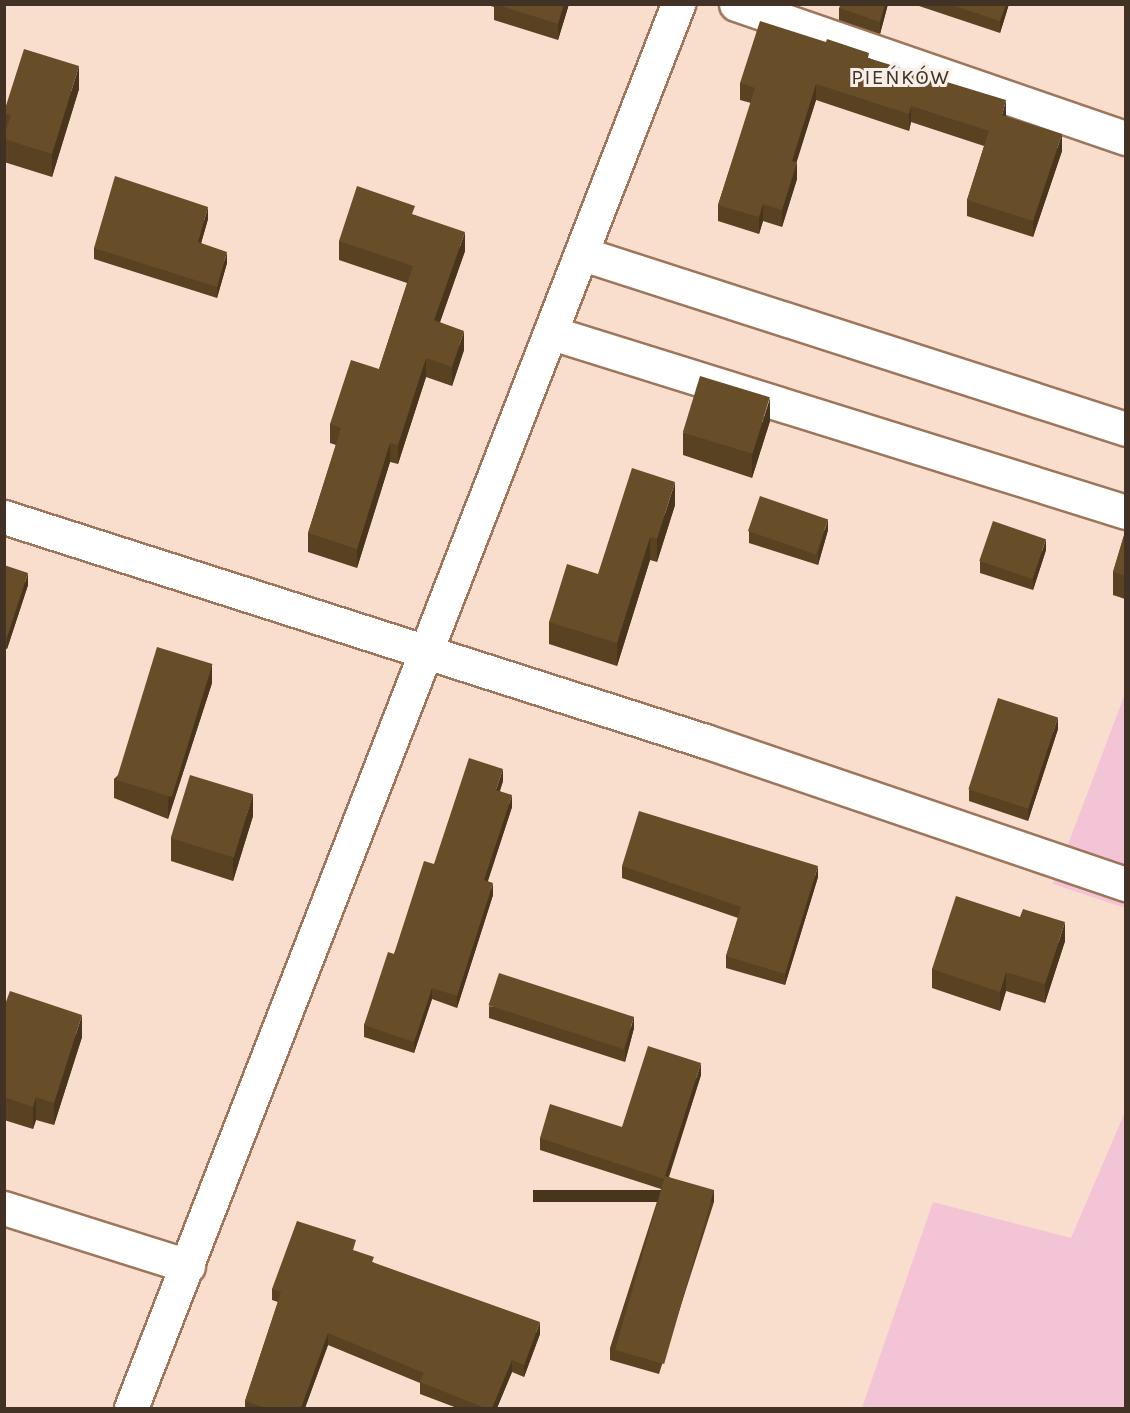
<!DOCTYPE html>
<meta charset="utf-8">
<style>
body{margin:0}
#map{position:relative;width:1130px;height:1413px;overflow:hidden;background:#f9decd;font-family:Karla,sans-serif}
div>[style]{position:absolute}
.green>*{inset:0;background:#f3c4d5}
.roads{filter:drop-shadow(2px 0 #9d765b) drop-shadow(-2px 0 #9d765b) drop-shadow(0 2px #9d765b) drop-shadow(0 -2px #9d765b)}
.minor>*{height:33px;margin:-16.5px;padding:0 16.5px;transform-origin:16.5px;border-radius:16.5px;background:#fff}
.wall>*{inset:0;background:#594222}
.shaded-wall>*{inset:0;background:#48361c;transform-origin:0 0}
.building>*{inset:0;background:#674d28;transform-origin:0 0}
span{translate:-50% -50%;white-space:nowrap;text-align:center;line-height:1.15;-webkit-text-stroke:6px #f8efe9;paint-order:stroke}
.quarter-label{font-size:21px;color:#423125;letter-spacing:1.5px}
.frame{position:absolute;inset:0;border:6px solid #423125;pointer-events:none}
</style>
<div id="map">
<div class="green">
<i style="clip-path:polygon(1125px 694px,1125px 908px,1053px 884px)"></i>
<i style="clip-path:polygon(1125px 1112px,1125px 1408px,862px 1408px,933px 1202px,1071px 1238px)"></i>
</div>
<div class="roads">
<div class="minor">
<i style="left:736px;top:4px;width:412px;rotate:19deg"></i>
<i style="left:583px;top:254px;width:571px;rotate:17.86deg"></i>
<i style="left:552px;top:333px;width:601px;rotate:17.32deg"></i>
<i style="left:4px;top:517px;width:736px;rotate:17.72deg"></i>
<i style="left:705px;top:741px;width:445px;rotate:18.8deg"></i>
<i style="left:4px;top:1208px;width:193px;rotate:17.5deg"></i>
<i style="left:131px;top:1408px;width:1507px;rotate:-68.71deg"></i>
</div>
</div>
<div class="wall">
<i style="clip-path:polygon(485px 4px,569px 4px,558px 40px,494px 20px,494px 7px)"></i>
<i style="clip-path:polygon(888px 4px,880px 34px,839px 20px,839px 8px)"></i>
<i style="clip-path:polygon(913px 4px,1009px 4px,1000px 33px)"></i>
<i style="clip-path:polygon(869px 58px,1006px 116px,1062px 151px,1033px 237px,967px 216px,967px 200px,984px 146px,911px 122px,909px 131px,816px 100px,796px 162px,797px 179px,782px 227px,763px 221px,759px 234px,718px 221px,718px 205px,751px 103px,740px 100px,740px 83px)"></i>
<i style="clip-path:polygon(79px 89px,52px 177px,4px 162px,4px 112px)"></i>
<i style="clip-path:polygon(415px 215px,465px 251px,440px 322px,464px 350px,452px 386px,426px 377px,398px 464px,390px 462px,357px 568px,308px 552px,308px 533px,336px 445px,330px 443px,330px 424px,379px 369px,407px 283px,339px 260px,339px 241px)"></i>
<i style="clip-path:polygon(208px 219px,201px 243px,227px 263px,217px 298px,94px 259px,94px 248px)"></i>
<i style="clip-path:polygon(770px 421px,752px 478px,683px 455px,683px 433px)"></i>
<i style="clip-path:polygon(675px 505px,657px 562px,650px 560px,617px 666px,549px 644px,549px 622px)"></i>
<i style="clip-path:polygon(828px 530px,818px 565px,749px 543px,749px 531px)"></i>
<i style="clip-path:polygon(1125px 532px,1125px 599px,1113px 595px,1113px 572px)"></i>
<i style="clip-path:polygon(1046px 550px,1033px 590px,980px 573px,980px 561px)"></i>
<i style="clip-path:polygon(4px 565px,28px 585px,7px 649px,4px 648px)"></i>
<i style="clip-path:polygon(212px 683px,168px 819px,114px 798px,114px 779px)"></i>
<i style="clip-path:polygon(1058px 729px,1028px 821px,969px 801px,969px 790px)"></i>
<i style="clip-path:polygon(503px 781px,500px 791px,512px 807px,488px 881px,493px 895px,457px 1008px,432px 999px,414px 1053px,364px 1037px,364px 1025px,394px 954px,434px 864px)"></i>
<i style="clip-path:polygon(253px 816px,233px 881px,171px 861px,171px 838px)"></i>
<i style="clip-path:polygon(622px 866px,818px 877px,785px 985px,726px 968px,726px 956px,738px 918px,622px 878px)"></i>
<i style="clip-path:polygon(1065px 941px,1045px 1003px,1006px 991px,1000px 1011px,932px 988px,932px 969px)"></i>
<i style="clip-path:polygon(489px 1006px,634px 1028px,625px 1062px,489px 1018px)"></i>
<i style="clip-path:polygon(4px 1007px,82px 1037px,54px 1125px,36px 1120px,33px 1129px,4px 1120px)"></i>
<i style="clip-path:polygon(701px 1075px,669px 1177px,714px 1202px,659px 1374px,610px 1360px,610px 1348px,661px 1189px,540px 1150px,540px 1138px,622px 1127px)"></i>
<i style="clip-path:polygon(356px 1251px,374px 1263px,540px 1334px,524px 1377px,512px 1372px,497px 1408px,457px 1408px,420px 1394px,420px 1383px,328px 1345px,305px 1408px,245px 1408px,245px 1401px,278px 1302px,272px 1300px,272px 1289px)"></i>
</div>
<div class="shaded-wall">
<i style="clip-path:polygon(564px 4px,569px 4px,558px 40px,558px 24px)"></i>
<i style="clip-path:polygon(885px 4px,888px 4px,880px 34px,880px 22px)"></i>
<i style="clip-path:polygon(1006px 4px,1009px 4px,1000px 33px,1000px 21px)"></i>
<i style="clip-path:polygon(79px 66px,79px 89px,52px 177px,52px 154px)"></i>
<i style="clip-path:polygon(816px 84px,816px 100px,792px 177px,792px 161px)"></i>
<i style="clip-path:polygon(1006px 100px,1006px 117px,1002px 115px)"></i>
<i style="clip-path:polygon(911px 106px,911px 122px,909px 131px,909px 114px)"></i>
<i style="clip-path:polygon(1062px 134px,1062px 151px,1033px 237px,1033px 221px)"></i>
<i style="clip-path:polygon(797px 162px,797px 179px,782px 227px,782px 210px)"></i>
<i style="clip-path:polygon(763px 204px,763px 221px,759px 234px,759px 217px)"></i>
<i style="clip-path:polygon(208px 207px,208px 219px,198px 254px,198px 242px)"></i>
<i style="clip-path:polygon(465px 232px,465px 251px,434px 339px,434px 320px)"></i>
<i style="clip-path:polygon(227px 252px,227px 263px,217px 298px,217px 287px)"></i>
<i style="clip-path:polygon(464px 331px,464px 350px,452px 386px,452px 367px)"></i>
<i style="clip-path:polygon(426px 358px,426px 377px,398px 464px,398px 445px)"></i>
<i style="clip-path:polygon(770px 398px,770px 421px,752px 478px,752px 455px)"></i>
<i style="clip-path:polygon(390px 443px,390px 462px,357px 568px,357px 549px)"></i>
<i style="clip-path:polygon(675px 482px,675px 505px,657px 562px,657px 539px)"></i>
<i style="clip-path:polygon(828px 519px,828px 530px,818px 565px,818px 553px)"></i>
<i style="clip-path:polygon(650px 537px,650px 560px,617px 666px,617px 643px)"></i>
<i style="clip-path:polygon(1046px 539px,1046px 550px,1033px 590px,1033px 579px)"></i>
<i style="clip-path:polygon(28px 573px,28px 585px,7px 649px,7px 637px)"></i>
<i style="clip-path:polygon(212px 664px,212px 683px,168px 819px,168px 801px)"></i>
<i style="clip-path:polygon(1058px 717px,1058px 729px,1028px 821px,1028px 809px)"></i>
<i style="clip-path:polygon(503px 769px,503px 781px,496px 801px,496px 790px)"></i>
<i style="clip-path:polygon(253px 794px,253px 816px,233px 881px,233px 858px)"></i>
<i style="clip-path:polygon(512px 795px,512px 807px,484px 892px,484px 880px)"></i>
<i style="clip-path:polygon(818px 866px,818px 877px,785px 985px,785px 974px)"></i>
<i style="clip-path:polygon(493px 883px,493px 895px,457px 1008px,457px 996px)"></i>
<i style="clip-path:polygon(1065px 922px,1065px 941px,1045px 1003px,1045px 984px)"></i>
<i style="clip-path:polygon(1006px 972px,1006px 991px,1000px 1011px,1000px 992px)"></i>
<i style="clip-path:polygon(432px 988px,432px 999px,414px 1053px,414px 1042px)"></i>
<i style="clip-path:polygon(82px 1015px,82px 1037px,54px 1125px,54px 1103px)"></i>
<i style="clip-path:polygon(634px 1016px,634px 1028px,625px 1062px,625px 1050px)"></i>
<i style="clip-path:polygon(701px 1063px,701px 1075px,664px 1190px,664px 1179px)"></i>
<i style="clip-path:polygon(36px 1097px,36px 1120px,33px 1129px,33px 1107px)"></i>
<i style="left:714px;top:1190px;width:12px;height:181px;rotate:90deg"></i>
<i style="clip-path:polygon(540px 1322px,540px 1334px,524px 1377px,524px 1365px)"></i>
<i style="clip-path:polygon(328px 1333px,328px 1345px,305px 1408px,301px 1408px)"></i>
<i style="clip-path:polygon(512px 1360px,512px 1372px,497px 1408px,492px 1408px)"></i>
</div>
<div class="building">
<i style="clip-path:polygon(495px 4px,564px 4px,558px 24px)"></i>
<i style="clip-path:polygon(841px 4px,885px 4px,880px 22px,839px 8px)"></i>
<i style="clip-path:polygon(949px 4px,1006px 4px,1000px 21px)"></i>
<i style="clip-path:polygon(760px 21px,826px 42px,827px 39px,869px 53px,868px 58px,1006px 100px,1002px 115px,1062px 134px,1033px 221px,967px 200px,989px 131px,911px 106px,909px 114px,816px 84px,792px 161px,797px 162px,782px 210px,763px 204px,759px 217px,718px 205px,755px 88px,740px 83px)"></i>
<i style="clip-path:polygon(24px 49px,79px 66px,52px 154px,4px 139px,4px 136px,11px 115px,4px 113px,4px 112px)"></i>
<i style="clip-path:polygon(115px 176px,208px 207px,198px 242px,227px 252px,217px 287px,94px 248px)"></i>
<i style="clip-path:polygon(357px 186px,415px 206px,412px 214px,465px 232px,434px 320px,464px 331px,452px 367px,426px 358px,398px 445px,390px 443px,357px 549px,308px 533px,341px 428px,330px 424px,351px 360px,379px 369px,413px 266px,339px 241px)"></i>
<i style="left:700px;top:376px;width:73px;height:59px;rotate:17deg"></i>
<i style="clip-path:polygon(632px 468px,675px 482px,657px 539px,650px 537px,617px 643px,549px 622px,567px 564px,598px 574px)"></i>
<i style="left:760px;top:496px;width:72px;height:37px;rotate:19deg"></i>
<i style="left:993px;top:521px;width:56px;height:42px;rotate:19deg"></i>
<i style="clip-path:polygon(1125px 532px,1125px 576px,1113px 572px)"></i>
<i style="clip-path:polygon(4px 565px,28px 573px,7px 637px,4px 637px)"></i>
<i style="left:157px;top:647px;width:58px;height:139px;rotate:17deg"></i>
<i style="left:998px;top:698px;width:63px;height:96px;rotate:18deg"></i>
<i style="clip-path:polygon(469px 758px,503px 769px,496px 790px,512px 795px,484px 880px,493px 883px,457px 996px,432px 988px,414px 1042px,364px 1025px,388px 952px,394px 954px,424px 861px,434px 864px)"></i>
<i style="left:190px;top:775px;width:66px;height:66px;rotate:17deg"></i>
<i style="clip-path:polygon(639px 811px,818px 866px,785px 974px,726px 956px,741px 907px,622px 866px)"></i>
<i style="clip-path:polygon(956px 896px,1020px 917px,1023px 909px,1065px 922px,1045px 984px,1006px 972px,1000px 992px,932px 969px)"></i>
<i style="left:499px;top:973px;width:142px;height:34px;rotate:18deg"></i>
<i style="clip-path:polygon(10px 991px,82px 1015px,54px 1103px,36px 1097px,33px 1107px,4px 1097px,4px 1007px)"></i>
<i style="clip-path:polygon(648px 1046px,701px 1063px,664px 1179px,540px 1138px,550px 1104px,622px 1127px)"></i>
<i style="left:665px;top:1176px;width:51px;height:181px;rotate:16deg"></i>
<i style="clip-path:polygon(297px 1221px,356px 1240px,353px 1250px,374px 1257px,372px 1262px,540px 1322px,524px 1365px,512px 1360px,492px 1408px,485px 1408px,420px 1382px,424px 1373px,328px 1333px,301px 1408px,266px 1408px,245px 1401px,281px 1292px,272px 1289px)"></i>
</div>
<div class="quarter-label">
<span style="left:901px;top:77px">PIEŃKÓW</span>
</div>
<div class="frame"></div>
</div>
